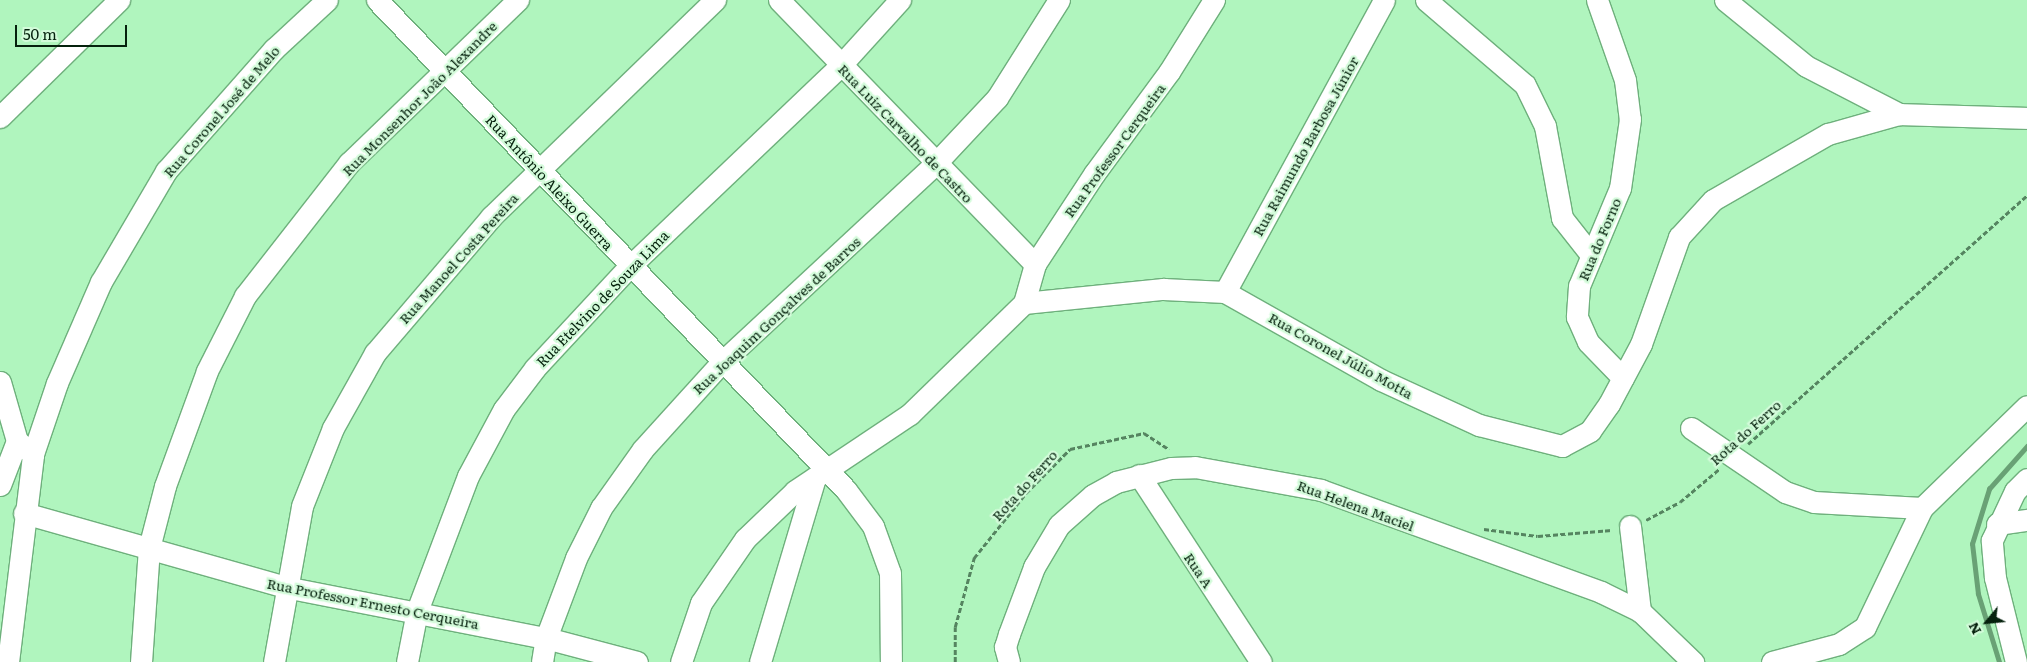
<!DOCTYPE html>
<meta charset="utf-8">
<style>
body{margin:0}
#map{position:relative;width:2027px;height:662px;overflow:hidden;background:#b0f5be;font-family:Literata,serif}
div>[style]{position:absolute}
.stream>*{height:4.5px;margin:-2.25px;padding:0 2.25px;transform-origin:2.25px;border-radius:2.25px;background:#69a175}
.path>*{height:2.5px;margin-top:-1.25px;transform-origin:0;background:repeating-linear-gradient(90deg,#558460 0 5px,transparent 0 7.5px)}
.roads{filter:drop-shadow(1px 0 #6eb07c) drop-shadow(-1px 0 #6eb07c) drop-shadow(0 1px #6eb07c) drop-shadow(0 -1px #6eb07c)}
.minor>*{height:21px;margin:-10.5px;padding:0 10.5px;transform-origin:10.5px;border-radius:10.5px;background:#fff}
span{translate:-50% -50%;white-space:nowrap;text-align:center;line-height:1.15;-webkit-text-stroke:4.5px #d3fbda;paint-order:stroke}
.street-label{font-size:14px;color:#05210d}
.north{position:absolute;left:1962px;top:597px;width:50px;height:50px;-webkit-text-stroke:4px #d3fbda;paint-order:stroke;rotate:242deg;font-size:14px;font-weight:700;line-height:20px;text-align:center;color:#05210d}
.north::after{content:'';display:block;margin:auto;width:18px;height:22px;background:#05210d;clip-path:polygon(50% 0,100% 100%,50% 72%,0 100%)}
.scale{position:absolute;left:15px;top:25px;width:112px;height:22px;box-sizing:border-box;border:2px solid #05210d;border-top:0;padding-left:6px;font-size:15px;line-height:18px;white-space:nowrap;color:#05210d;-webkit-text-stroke:4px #d3fbda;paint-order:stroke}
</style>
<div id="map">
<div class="stream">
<i style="left:1999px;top:662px;width:71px;rotate:-107.2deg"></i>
<i style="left:1978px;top:594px;width:50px;rotate:-96.8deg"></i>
<i style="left:1972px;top:544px;width:58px;rotate:-72.8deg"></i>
<i style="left:1989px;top:489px;width:57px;rotate:-48.5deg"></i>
</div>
<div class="path">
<i style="left:1748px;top:444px;width:374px;rotate:-41.7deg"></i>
<i style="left:1646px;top:520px;width:38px;rotate:-28deg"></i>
<i style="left:1680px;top:502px;width:51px;rotate:-40.2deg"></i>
<i style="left:1484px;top:529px;width:54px;rotate:7.4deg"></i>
<i style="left:1538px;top:536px;width:74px;rotate:-4.6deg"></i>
<i style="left:955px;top:662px;width:35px;rotate:-90deg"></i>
<i style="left:955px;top:627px;width:72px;rotate:-74.6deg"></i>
<i style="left:974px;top:558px;width:83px;rotate:-51.3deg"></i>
<i style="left:1026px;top:493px;width:62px;rotate:-45deg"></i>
<i style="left:1070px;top:449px;width:76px;rotate:-12.2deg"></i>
<i style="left:1144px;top:433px;width:30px;rotate:33deg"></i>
</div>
<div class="roads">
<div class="minor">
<i style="left:377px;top:0;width:678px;rotate:46.25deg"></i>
<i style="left:846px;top:490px;width:45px;rotate:53.1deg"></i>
<i style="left:873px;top:526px;width:50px;rotate:70.1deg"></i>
<i style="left:890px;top:573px;width:89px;rotate:89.4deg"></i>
<i style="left:779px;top:0;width:368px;rotate:45.9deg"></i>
<i style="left:1426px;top:0;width:130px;rotate:40.6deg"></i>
<i style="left:1525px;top:85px;width:46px;rotate:64deg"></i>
<i style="left:1545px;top:126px;width:94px;rotate:79.5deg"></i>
<i style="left:1562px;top:218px;width:48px;rotate:51.7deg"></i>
<i style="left:1597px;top:0;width:85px;rotate:70.7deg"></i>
<i style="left:1625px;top:80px;width:39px;rotate:83deg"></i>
<i style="left:1630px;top:119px;width:70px;rotate:98.2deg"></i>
<i style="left:1620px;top:188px;width:106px;rotate:112.7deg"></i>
<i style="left:1579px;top:286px;width:31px;rotate:94deg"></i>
<i style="left:1577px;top:317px;width:27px;rotate:66deg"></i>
<i style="left:1588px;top:342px;width:50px;rotate:45.8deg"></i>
<i style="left:1725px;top:0;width:104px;rotate:39.2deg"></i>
<i style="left:1806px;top:66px;width:105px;rotate:27.3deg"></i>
<i style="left:0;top:117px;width:167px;rotate:-44.5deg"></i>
<i style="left:1225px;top:292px;width:332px;rotate:-61.4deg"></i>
<i style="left:1024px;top:303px;width:41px;rotate:-74.2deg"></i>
<i style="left:1035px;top:264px;width:108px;rotate:-56.8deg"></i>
<i style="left:1094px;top:174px;width:127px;rotate:-53.7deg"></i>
<i style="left:1169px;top:72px;width:85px;rotate:-58deg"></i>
<i style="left:0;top:382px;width:61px;rotate:73.9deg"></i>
<i style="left:17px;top:441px;width:21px;rotate:39deg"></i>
<i style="left:1691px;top:428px;width:114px;rotate:34.2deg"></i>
<i style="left:1785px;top:492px;width:31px;rotate:19deg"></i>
<i style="left:1814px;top:502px;width:108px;rotate:3.2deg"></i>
<i style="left:1139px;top:475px;width:223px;rotate:56.9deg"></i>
<i style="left:0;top:485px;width:47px;rotate:-68.9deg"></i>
<i style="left:24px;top:513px;width:271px;rotate:15.8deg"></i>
<i style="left:285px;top:587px;width:266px;rotate:11.1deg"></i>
<i style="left:546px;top:638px;width:94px;rotate:14.8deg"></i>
<i style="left:1997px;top:524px;width:30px;rotate:-8deg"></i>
<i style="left:1630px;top:526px;width:86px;rotate:83.3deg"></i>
<i style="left:8px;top:662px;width:209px;rotate:-83.1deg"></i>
<i style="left:33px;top:454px;width:75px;rotate:-71.3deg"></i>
<i style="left:57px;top:383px;width:110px;rotate:-66.5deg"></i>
<i style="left:101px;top:282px;width:129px;rotate:-59.6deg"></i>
<i style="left:166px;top:171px;width:163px;rotate:-48.5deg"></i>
<i style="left:274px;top:49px;width:72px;rotate:-42.8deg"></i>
<i style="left:141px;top:662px;width:114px;rotate:-86deg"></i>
<i style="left:149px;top:548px;width:64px;rotate:-75.5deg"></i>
<i style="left:165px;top:486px;width:122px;rotate:-69.9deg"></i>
<i style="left:207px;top:371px;width:84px;rotate:-63.1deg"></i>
<i style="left:245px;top:296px;width:169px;rotate:-52deg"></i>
<i style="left:349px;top:163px;width:235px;rotate:-44deg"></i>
<i style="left:274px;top:662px;width:158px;rotate:-79.8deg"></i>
<i style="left:302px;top:506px;width:84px;rotate:-68.3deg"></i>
<i style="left:333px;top:428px;width:86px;rotate:-60.8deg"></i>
<i style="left:375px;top:353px;width:179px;rotate:-49.5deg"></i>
<i style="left:491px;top:217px;width:312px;rotate:-44.1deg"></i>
<i style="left:407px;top:662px;width:52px;rotate:-78.9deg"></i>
<i style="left:417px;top:611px;width:144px;rotate:-69.3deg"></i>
<i style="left:468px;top:476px;width:76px;rotate:-61.8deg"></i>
<i style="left:504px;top:409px;width:51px;rotate:-52.9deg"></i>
<i style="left:535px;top:368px;width:138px;rotate:-47.1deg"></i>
<i style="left:629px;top:267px;width:293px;rotate:-43.6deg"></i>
<i style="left:841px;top:65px;width:88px;rotate:-47.8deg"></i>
<i style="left:542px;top:662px;width:24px;rotate:-81deg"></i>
<i style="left:546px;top:638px;width:85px;rotate:-69.4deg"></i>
<i style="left:576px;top:558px;width:56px;rotate:-63.4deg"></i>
<i style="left:601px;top:508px;width:72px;rotate:-54.6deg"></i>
<i style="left:643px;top:449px;width:118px;rotate:-47.8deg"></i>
<i style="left:722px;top:362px;width:291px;rotate:-42.9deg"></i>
<i style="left:935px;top:164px;width:91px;rotate:-46.8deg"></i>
<i style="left:997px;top:98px;width:116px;rotate:-57.7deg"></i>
<i style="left:681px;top:662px;width:62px;rotate:-71.3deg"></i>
<i style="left:701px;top:603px;width:78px;rotate:-55.5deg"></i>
<i style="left:745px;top:539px;width:69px;rotate:-43.8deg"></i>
<i style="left:795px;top:491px;width:138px;rotate:-33.8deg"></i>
<i style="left:910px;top:414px;width:159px;rotate:-44.2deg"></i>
<i style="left:1024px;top:303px;width:140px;rotate:-5.8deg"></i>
<i style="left:1163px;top:289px;width:62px;rotate:2.8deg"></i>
<i style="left:1225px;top:292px;width:179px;rotate:29.4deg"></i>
<i style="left:1381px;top:380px;width:108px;rotate:24.7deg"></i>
<i style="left:1479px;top:425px;width:86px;rotate:14.2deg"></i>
<i style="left:1562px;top:446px;width:32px;rotate:-28deg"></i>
<i style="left:1590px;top:431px;width:33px;rotate:-55deg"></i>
<i style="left:1609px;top:404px;width:68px;rotate:-61.9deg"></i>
<i style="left:1641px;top:344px;width:114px;rotate:-70.4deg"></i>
<i style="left:1679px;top:237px;width:50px;rotate:-47.4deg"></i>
<i style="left:1713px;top:200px;width:133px;rotate:-29.9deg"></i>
<i style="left:1828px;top:134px;width:74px;rotate:-15.7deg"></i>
<i style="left:1899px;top:114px;width:128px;rotate:1.8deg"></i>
<i style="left:760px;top:662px;width:192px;rotate:-73.4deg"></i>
<i style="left:1009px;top:662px;width:16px;rotate:-105deg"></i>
<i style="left:1005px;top:647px;width:14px;rotate:-73deg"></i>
<i style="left:1009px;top:634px;width:72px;rotate:-69.5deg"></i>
<i style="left:1034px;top:567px;width:49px;rotate:-59.2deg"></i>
<i style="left:1059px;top:525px;width:45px;rotate:-41.4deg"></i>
<i style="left:1093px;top:495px;width:26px;rotate:-29deg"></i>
<i style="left:1116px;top:482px;width:57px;rotate:-14.3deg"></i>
<i style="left:1171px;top:468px;width:24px;rotate:-2deg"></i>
<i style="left:1195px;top:467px;width:128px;rotate:10.3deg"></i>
<i style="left:1321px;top:490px;width:298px;rotate:20deg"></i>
<i style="left:1601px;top:592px;width:43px;rotate:26deg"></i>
<i style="left:1640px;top:611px;width:74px;rotate:43.9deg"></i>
<i style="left:1772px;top:662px;width:69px;rotate:-15deg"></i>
<i style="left:1839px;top:644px;width:31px;rotate:-33deg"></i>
<i style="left:1865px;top:627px;width:132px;rotate:-64.4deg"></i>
<i style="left:1922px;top:508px;width:146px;rotate:-44.2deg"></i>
<i style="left:2016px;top:662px;width:87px;rotate:-104deg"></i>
<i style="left:1995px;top:578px;width:38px;rotate:-95deg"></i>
<i style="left:1992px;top:540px;width:54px;rotate:-64.9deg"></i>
<i style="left:2015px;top:491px;width:17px;rotate:-45deg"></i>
</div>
</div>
<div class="street-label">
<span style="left:419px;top:98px;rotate:-45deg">Rua Monsenhor João Alexandre</span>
<span style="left:221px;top:111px;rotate:-49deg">Rua Coronel José de Melo</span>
<span style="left:906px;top:133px;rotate:46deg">Rua Luiz Carvalho de Castro</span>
<span style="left:1305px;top:146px;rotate:-61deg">Rua Raimundo Barbosa Júnior</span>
<span style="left:1114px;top:150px;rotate:-54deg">Rua Professor Cerqueira</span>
<span style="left:550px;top:182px;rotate:47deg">Rua Antônio Aleixo Guerra</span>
<span style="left:1599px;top:239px;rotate:-67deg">Rua do Forno</span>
<span style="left:458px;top:258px;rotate:-48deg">Rua Manoel Costa Pereira</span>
<span style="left:602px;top:298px;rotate:-46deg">Rua Etelvino de Souza Lima</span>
<span style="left:776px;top:315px;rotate:-43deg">Rua Joaquim Gonçalves de Barros</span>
<span style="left:1341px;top:355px;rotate:29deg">Rua Coronel Júlio Motta</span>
<span style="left:1745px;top:432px;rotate:-42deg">Rota do Ferro</span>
<span style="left:1024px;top:485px;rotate:-48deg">Rota do Ferro</span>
<span style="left:1356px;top:505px;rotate:20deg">Rua Helena Maciel</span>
<span style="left:1199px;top:570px;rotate:56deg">Rua A</span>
<span style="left:373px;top:603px;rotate:11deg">Rua Professor Ernesto Cerqueira</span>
</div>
<div class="north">N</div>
<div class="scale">50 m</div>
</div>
